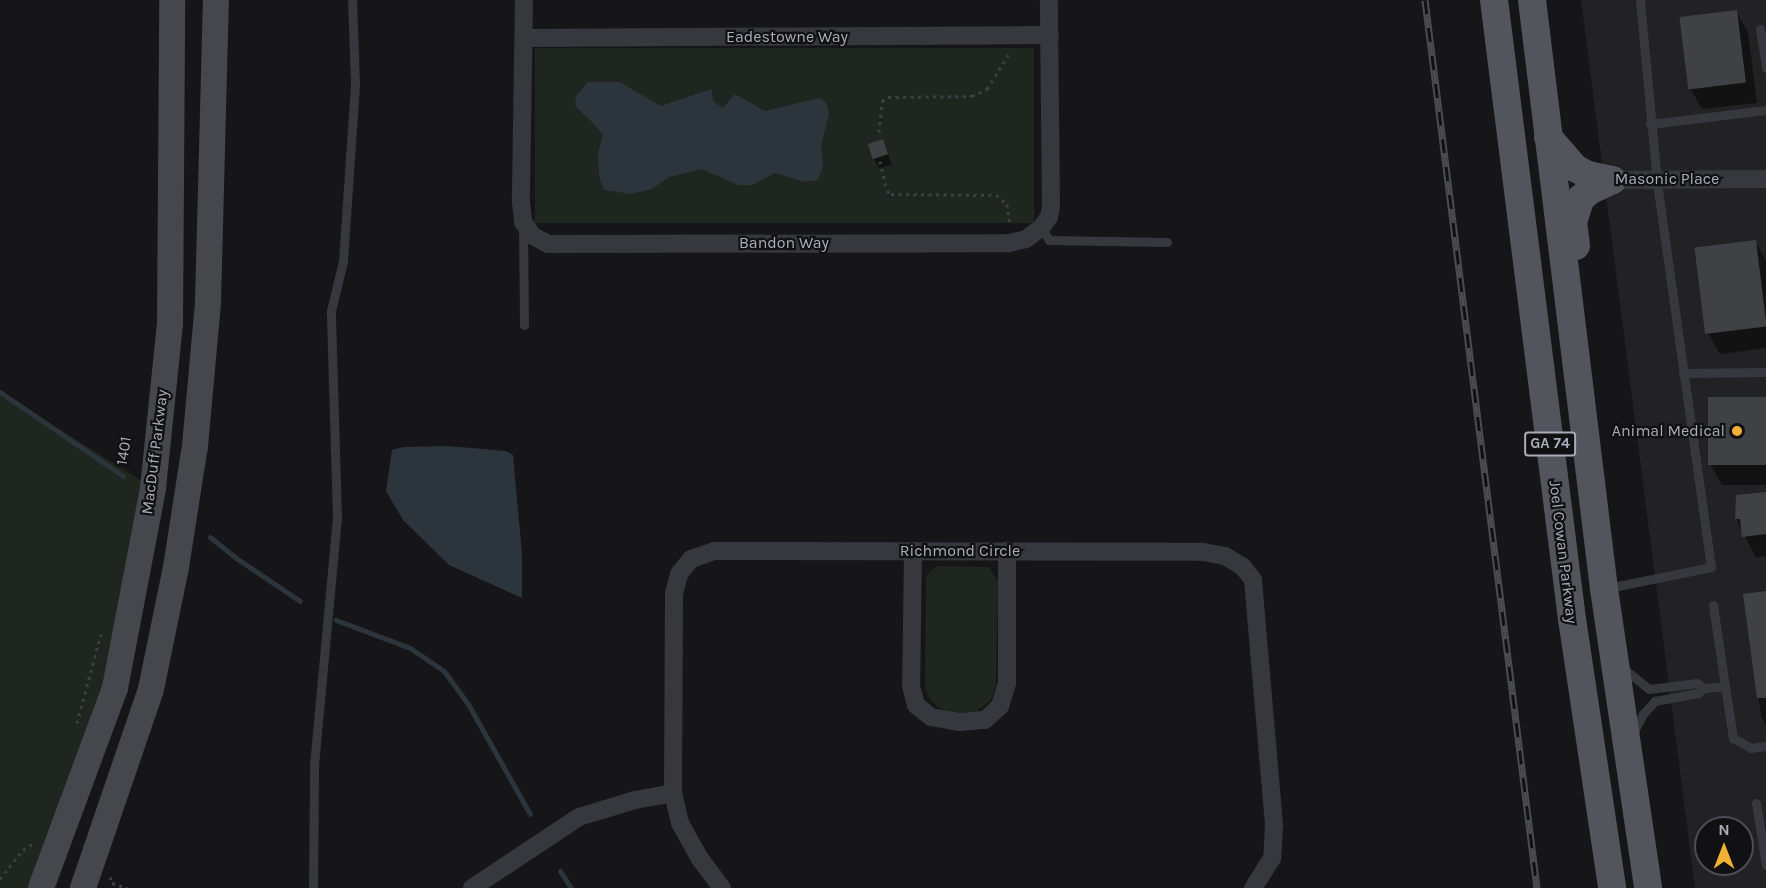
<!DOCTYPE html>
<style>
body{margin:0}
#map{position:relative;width:1766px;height:888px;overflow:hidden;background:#161618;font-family:Karla,sans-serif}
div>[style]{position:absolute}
.built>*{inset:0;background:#222225}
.green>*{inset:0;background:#1e261f;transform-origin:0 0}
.water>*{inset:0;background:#2c353c}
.shadow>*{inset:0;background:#0007}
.stream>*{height:5px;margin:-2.5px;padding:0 2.5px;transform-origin:2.5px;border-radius:2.5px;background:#2c353c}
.building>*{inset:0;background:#404145;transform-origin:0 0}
.path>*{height:3px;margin-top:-1.5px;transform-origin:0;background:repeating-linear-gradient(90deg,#3d3f44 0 3px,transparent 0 7.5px)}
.lane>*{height:9px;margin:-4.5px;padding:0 4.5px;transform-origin:4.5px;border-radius:4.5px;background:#37383d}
.street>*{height:18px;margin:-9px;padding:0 9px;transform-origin:9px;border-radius:9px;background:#37383d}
.secondary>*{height:26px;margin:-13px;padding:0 13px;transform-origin:13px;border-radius:13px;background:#45474d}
.primary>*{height:28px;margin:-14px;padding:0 14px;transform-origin:14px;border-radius:14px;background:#53555c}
.rail>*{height:7px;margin-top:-3.5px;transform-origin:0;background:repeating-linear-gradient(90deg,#111113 0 14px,#4a4c52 0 28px);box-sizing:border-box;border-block:2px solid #4a4c52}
.dots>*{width:16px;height:16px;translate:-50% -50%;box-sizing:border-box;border:3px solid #111113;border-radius:50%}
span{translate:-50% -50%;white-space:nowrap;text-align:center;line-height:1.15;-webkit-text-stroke:4.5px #111113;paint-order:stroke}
.shield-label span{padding:2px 4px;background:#111113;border:2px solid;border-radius:4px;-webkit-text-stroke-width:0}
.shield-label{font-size:15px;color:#a8adb8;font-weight:700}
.street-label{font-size:16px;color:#a8adb8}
.poi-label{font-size:16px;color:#a8adb8}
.right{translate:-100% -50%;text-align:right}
.north{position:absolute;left:1694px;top:816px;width:60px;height:60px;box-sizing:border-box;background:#111113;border:2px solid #4d4f55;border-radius:50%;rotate:0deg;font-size:16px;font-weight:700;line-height:24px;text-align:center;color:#a8adb8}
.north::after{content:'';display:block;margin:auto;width:21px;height:27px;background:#f2b134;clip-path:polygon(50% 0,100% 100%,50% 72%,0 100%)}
</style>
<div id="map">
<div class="built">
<i style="clip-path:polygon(evenodd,1581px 0,1766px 0,1766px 888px,1695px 888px,1581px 0,1706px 828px,1742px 828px,1742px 864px,1706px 864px,1706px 828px)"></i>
</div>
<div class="green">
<i style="left:1034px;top:48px;width:175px;height:499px;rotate:90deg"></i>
<i style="clip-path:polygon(0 392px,153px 488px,115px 688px,40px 888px,0 888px)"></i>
<i style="clip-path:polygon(936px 566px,989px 567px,998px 581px,996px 686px,991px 700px,976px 712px,952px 713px,938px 707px,930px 700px,925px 687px,926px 576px)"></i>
</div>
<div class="water">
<i style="clip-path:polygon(588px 82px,620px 82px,661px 106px,712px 89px,713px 101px,723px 108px,735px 94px,765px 111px,819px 98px,826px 102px,829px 114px,821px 146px,823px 166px,818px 180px,805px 182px,775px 173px,752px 185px,738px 185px,702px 169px,669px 177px,652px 189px,631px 194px,604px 190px,599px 176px,598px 153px,603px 135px,594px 124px,575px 106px,576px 96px)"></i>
<i style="clip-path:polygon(448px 446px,506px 451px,513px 455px,522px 554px,522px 598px,449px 565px,403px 520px,386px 491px,392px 450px,403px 447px)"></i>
</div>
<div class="shadow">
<i style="clip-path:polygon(1736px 12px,1748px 32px,1757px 103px,1702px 109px,1690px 88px)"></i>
<i style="clip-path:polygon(883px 141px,892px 165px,879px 168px,873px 158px)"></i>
<i style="clip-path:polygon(1755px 241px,1766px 260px,1766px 348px,1720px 354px,1708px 333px)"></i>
<i style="clip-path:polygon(1766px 398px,1766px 485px,1722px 485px,1710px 464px)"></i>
<i style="clip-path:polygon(1766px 493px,1766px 556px,1756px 558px,1736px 519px,1738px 496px)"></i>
<i style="clip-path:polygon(1766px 592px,1766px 725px,1761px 716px,1744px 595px)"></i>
</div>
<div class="stream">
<i style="left:0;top:392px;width:149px;rotate:34.3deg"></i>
<i style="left:210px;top:537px;width:33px;rotate:39deg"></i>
<i style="left:236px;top:558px;width:77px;rotate:33.9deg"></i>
<i style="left:336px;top:620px;width:79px;rotate:20.7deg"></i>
<i style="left:410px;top:648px;width:41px;rotate:34.1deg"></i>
<i style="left:444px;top:671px;width:41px;rotate:54deg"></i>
<i style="left:468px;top:704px;width:126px;rotate:60.6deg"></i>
<i style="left:560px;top:871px;width:20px;rotate:57deg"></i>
</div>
<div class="building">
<i style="left:1737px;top:10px;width:73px;height:58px;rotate:83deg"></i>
<i style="left:883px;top:139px;width:16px;height:16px;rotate:72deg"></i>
<i style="left:1756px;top:240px;width:87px;height:62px;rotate:83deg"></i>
<i style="left:1708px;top:397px;width:58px;height:68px"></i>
<i style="clip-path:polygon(1766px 492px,1766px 534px,1742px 537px,1740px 519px,1735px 519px,1736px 495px)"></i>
<i style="clip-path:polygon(1766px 591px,1766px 698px,1757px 698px,1743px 594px)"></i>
</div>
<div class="path">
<i style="left:879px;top:132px;width:31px;rotate:-84deg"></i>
<i style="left:882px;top:101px;width:7px;rotate:-34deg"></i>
<i style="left:888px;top:97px;width:84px;rotate:-0.7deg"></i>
<i style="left:972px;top:96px;width:17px;rotate:-25deg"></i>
<i style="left:987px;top:89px;width:44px;rotate:-58.1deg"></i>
<i style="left:880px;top:161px;width:31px;rotate:77deg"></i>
<i style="left:887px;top:191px;width:5px;rotate:37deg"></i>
<i style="left:891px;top:194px;width:105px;rotate:0.5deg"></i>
<i style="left:996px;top:195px;width:14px;rotate:39deg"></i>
<i style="left:1007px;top:204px;width:22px;rotate:82deg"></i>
<i style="left:77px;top:723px;width:92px;rotate:-74.9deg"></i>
<i style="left:110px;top:877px;width:6px;rotate:72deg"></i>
<i style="left:112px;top:883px;width:16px;rotate:18deg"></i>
<i style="left:0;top:879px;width:37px;rotate:-52deg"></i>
<i style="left:23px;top:850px;width:14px;rotate:-34deg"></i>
</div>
<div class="lane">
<i style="left:1760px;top:29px;width:39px;rotate:81deg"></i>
<i style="left:1650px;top:124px;width:117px;rotate:-6.9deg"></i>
<i style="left:523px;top:227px;width:98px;rotate:89.4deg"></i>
<i style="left:1041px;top:228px;width:14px;rotate:56deg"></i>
<i style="left:1049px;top:240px;width:118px;rotate:1deg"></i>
<i style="left:1683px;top:373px;width:83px;rotate:-0.7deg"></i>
<i style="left:1608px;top:588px;width:105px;rotate:-11.5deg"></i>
<i style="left:1711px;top:567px;width:390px;rotate:-98deg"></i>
<i style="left:1657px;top:181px;width:182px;rotate:-95.4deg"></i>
<i style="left:1713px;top:605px;width:82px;rotate:81.6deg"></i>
<i style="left:1623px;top:668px;width:33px;rotate:39deg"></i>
<i style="left:1649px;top:689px;width:48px;rotate:-7.1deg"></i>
<i style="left:1697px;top:683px;width:9px;rotate:36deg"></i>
<i style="left:1704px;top:688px;width:8px;rotate:140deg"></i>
<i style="left:1698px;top:693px;width:44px;rotate:169.5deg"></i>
<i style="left:1655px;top:701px;width:18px;rotate:133deg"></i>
<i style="left:1643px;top:714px;width:21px;rotate:118deg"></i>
<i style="left:1704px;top:688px;width:21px;rotate:-5deg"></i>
<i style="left:1725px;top:686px;width:53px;rotate:81.3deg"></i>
<i style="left:1733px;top:738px;width:21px;rotate:29deg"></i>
<i style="left:1751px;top:748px;width:15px;rotate:-8deg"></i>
<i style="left:1756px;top:803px;width:63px;rotate:80.8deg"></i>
<i style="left:313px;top:888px;width:123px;rotate:-89.5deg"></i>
<i style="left:314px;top:765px;width:248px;rotate:-84.7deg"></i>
<i style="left:337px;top:518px;width:207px;rotate:-91.7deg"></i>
<i style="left:331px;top:311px;width:51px;rotate:-76.5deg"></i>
<i style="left:343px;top:261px;width:177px;rotate:-86.1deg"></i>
<i style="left:355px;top:84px;width:84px;rotate:-92deg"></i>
</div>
<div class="street">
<i style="left:524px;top:0;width:202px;rotate:90.9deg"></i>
<i style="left:521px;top:202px;width:20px;rotate:84deg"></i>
<i style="left:523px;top:222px;width:17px;rotate:54deg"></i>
<i style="left:533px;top:236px;width:17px;rotate:28deg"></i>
<i style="left:548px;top:244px;width:461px;rotate:-0.1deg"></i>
<i style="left:1009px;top:243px;width:17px;rotate:-13deg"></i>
<i style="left:1026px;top:239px;width:19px;rotate:-36deg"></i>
<i style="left:1041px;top:228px;width:14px;rotate:-54deg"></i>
<i style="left:1049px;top:217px;width:10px;rotate:-79deg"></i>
<i style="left:1051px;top:207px;width:207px;rotate:-90.6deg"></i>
<i style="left:524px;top:38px;width:526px;rotate:-0.33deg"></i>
<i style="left:1612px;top:180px;width:154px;rotate:-0.4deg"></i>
<i style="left:913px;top:551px;width:135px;rotate:90.8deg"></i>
<i style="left:911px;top:686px;width:20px;rotate:75deg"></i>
<i style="left:916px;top:705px;width:19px;rotate:39deg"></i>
<i style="left:931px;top:717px;width:29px;rotate:10deg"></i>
<i style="left:960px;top:722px;width:25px;rotate:-5deg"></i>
<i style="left:985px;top:720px;width:21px;rotate:-43deg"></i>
<i style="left:1000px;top:706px;width:24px;rotate:-73deg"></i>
<i style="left:1007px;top:683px;width:132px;rotate:-90deg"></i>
<i style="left:472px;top:888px;width:128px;rotate:-33.6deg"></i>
<i style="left:579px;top:817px;width:59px;rotate:-16.9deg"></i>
<i style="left:635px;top:800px;width:39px;rotate:-10deg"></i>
<i style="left:722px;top:888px;width:36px;rotate:-127deg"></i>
<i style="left:700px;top:859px;width:41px;rotate:-119.1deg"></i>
<i style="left:680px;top:823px;width:31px;rotate:-103deg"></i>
<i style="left:673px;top:793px;width:199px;rotate:-89.7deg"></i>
<i style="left:674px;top:594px;width:21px;rotate:-76deg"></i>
<i style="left:679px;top:574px;width:19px;rotate:-51deg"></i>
<i style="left:691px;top:559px;width:24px;rotate:-19deg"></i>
<i style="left:714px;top:551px;width:489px;rotate:0.1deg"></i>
<i style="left:1203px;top:552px;width:22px;rotate:10deg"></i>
<i style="left:1225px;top:556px;width:21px;rotate:31deg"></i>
<i style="left:1243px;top:567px;width:16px;rotate:52deg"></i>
<i style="left:1253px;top:580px;width:246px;rotate:85.1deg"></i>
<i style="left:1274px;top:825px;width:33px;rotate:93deg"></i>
<i style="left:1272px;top:858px;width:36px;rotate:122deg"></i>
</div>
<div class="secondary">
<i style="left:41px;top:888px;width:213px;rotate:-69.7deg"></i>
<i style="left:115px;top:688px;width:204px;rotate:-79.2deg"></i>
<i style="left:153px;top:488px;width:165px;rotate:-84.1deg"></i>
<i style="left:170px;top:324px;width:324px;rotate:-89.6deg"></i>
<i style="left:83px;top:888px;width:210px;rotate:-71.1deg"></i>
<i style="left:151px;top:689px;width:125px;rotate:-78.4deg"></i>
<i style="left:176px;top:567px;width:122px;rotate:-81.1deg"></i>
<i style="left:195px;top:446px;width:145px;rotate:-84.8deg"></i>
<i style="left:208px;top:302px;width:302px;rotate:-88.5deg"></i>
</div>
<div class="primary">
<i style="left:1494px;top:0;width:624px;rotate:82.82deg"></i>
<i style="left:1572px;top:619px;width:272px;rotate:81.5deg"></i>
<i style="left:1532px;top:0;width:593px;rotate:83.03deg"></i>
<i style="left:1604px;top:589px;width:302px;rotate:81.6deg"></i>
<i style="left:1548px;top:137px;width:41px;rotate:48.9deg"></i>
<i style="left:1575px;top:168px;width:15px;rotate:28deg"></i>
<i style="left:1588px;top:175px;width:25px;rotate:12deg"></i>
<i style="left:1576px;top:246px;width:24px;rotate:-97deg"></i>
<i style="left:1573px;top:222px;width:25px;rotate:-72deg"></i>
<i style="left:1581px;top:198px;width:13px;rotate:-39deg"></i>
<i style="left:1591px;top:190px;width:23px;rotate:-25deg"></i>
</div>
<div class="rail">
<i style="left:1425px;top:0;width:895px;rotate:82.81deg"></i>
</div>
<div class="dots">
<i style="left:1737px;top:431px;background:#f2b134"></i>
</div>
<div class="shield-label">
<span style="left:1550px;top:444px">GA 74</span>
</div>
<div class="street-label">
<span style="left:787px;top:37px">Eadestowne Way</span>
<span style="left:1667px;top:179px">Masonic Place</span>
<span style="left:784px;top:243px">Bandon Way</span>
<span style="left:124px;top:451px;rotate:-81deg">1401</span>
<span style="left:155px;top:452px;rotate:-83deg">MacDuff Parkway</span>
<span style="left:960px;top:551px">Richmond Circle</span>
<span style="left:1563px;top:552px;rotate:83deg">Joel Cowan Parkway</span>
</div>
<div class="poi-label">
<span class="right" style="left:1725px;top:431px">Animal Medical</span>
</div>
<div class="north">N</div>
</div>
